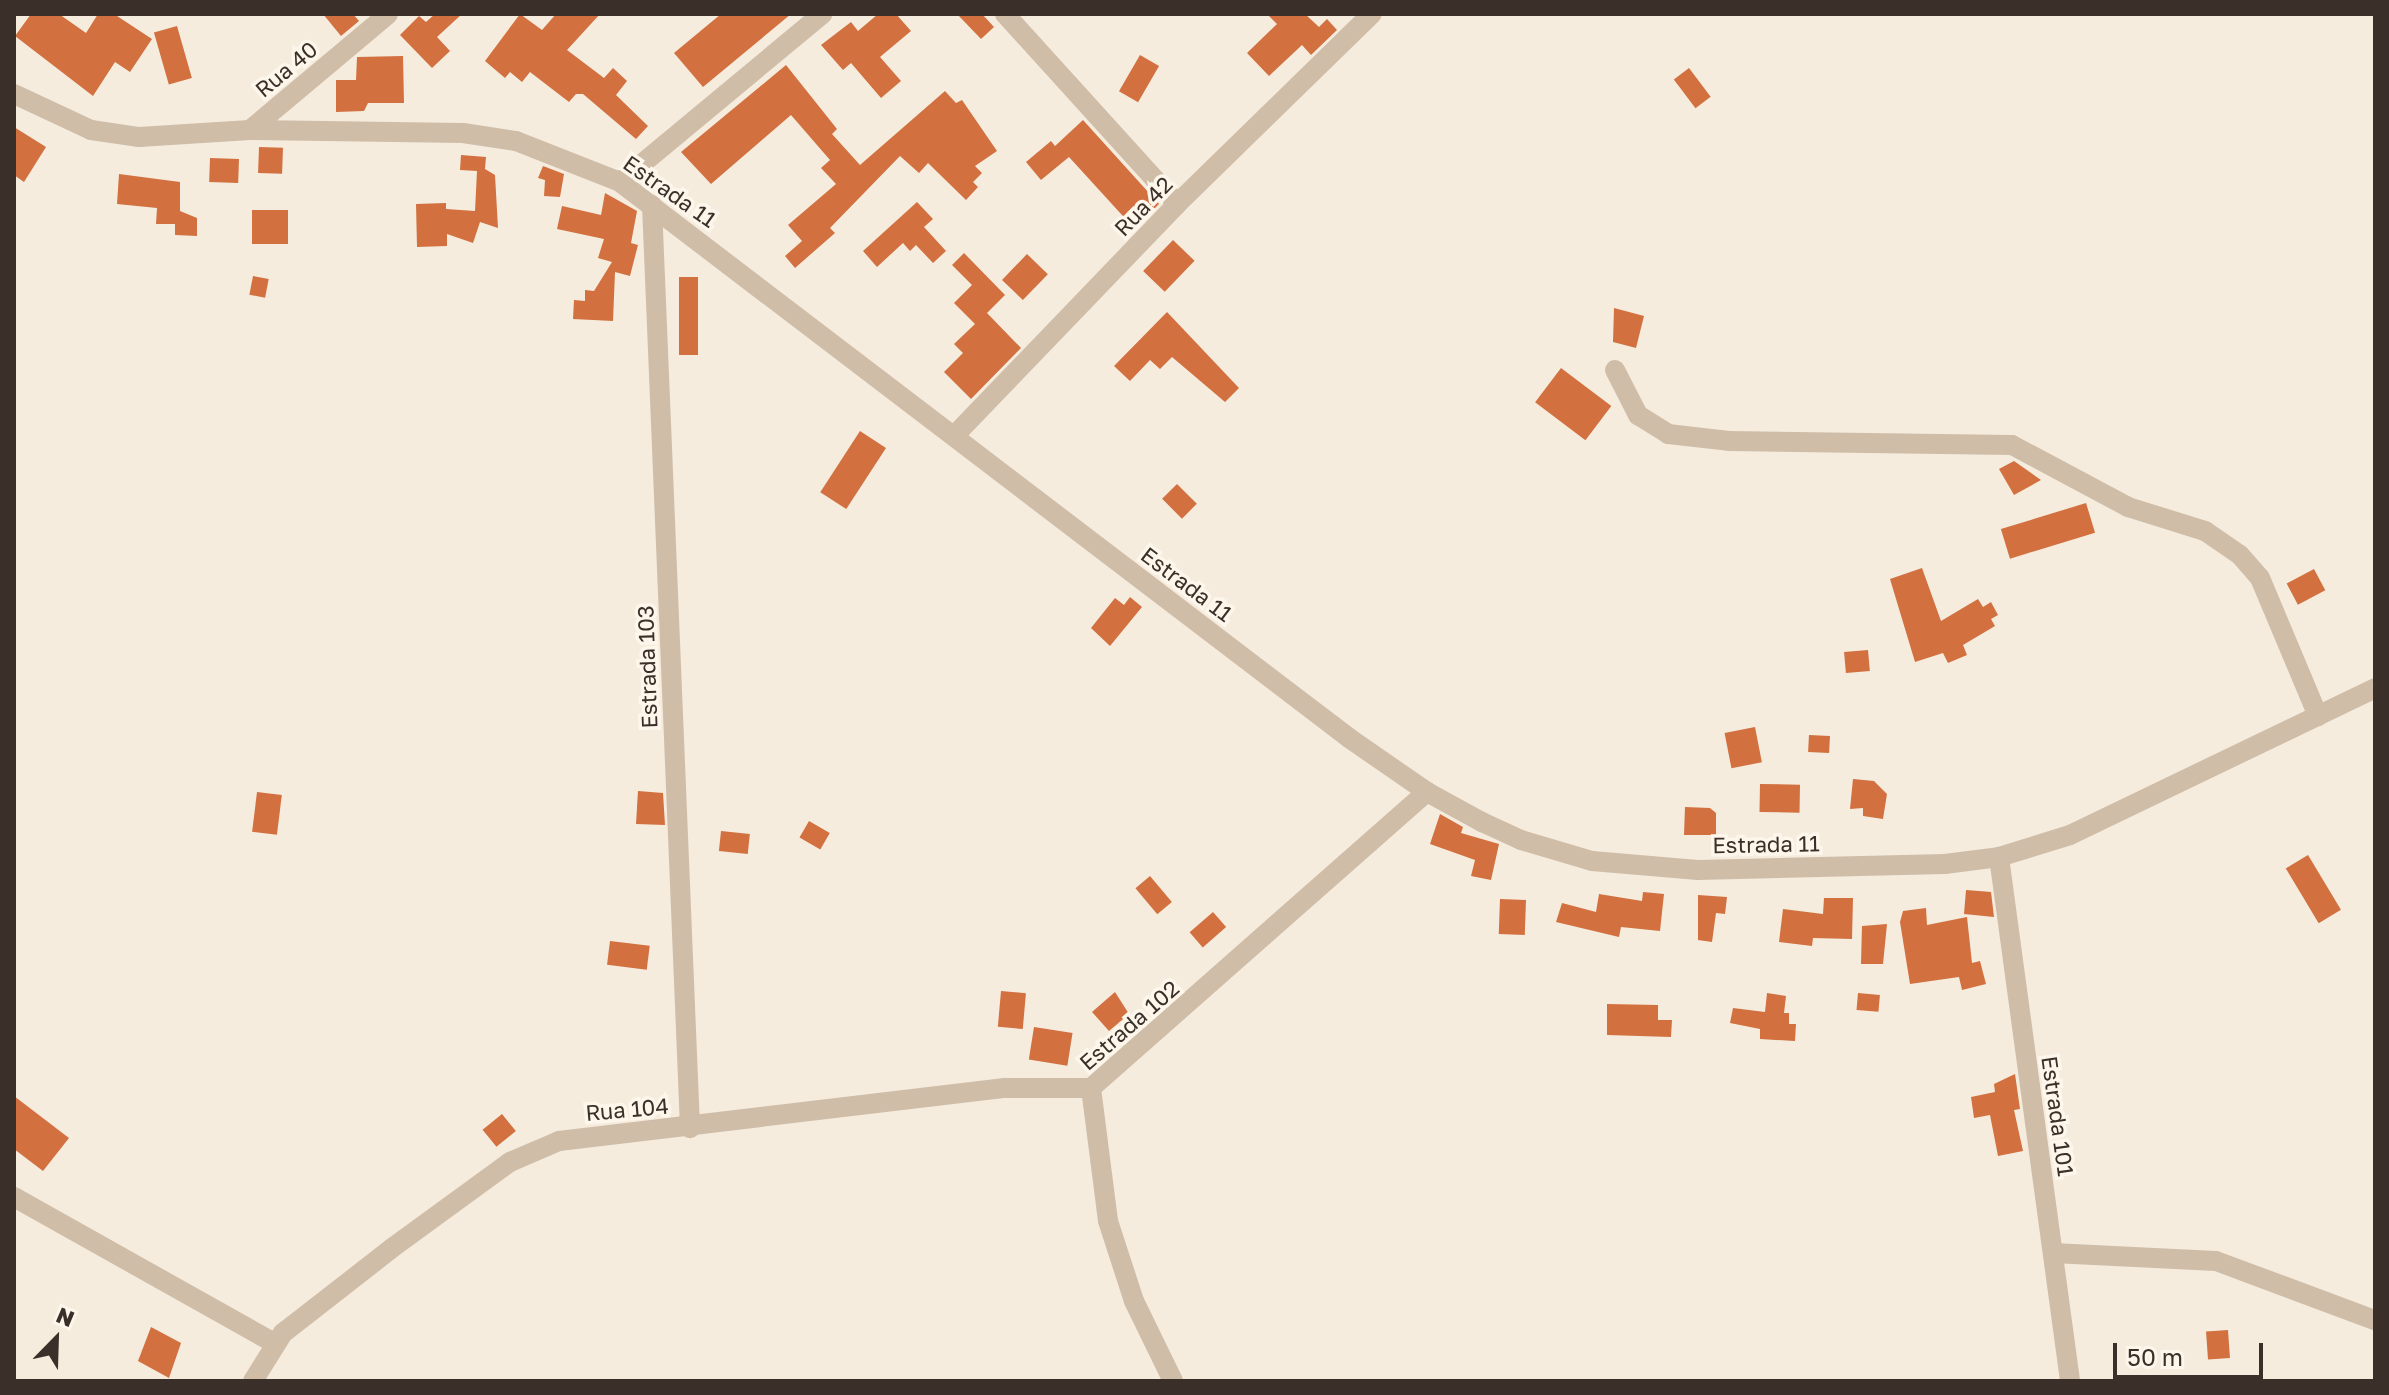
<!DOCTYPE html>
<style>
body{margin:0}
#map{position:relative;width:2389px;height:1395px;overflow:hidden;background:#f5ecde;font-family:"Golos Text",sans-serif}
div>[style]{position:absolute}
.building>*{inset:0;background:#d2703f;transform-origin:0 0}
.minor>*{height:20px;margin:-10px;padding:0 10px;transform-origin:10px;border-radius:10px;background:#cfbda8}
span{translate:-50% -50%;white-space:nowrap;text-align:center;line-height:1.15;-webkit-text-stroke:7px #fcf6eb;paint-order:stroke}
.street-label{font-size:22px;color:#3b3029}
.frame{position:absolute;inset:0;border:16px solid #3b3029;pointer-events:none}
.north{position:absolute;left:16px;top:1299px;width:80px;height:80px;-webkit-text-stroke:6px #fcf6eb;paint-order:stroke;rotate:23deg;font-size:22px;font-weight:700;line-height:32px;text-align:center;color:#3b3029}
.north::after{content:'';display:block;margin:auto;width:28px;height:36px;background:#3b3029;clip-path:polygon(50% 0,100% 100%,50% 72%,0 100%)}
.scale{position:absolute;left:2113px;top:1343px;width:150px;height:36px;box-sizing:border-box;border:4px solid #3b3029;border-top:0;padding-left:10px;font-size:24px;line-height:28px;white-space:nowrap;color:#3b3029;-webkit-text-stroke:6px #fcf6eb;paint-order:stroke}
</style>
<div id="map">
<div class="building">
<i style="clip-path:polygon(31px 14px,59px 14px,86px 33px,98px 14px,114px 14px,152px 39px,130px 72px,115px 62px,93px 96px,15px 36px)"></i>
<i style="clip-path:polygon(323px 14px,353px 14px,359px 21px,341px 36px)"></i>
<i style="clip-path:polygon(435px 14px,462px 14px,437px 37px,450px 51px,432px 68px,400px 35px,419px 16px,426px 22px)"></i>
<i style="clip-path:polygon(520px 14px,542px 30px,556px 14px,600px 14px,567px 50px,604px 78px,613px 68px,627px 81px,616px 95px,648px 126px,636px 139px,583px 94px,576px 94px,569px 102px,530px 72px,522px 82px,510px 72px,505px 78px,485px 61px)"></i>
<i style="clip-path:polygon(721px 14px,791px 14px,703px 87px,674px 53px)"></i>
<i style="clip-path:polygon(878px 14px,896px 14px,911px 31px,880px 57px,901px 81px,881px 98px,851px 63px,843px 70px,821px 45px,851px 22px,858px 31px)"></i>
<i style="clip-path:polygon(957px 14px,982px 14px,994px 27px,981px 39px)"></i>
<i style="clip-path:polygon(1267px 14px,1305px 14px,1319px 27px,1327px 19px,1337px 30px,1311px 55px,1302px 45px,1269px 76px,1247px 53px,1277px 24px)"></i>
<i style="left:177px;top:26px;width:54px;height:24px;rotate:74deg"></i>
<i style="left:1140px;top:55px;width:22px;height:42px;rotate:30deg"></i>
<i style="clip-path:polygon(403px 56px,404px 103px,368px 103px,364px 111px,336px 112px,336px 80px,356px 80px,357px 57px)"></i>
<i style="clip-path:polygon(786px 65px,837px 129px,832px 134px,860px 165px,945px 91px,956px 103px,962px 100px,997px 151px,975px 166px,982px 173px,973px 182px,978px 187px,966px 200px,928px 163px,919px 173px,900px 156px,830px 228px,835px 233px,795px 268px,785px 256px,802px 241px,788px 225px,836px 184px,821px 168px,830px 160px,791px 115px,711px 184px,681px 152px)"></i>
<i style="left:1689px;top:68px;width:36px;height:19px;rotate:53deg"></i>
<i style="clip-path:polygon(1083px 120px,1159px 204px,1142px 221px,1137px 215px,1132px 226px,1069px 157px,1041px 180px,1026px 162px,1051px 141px,1055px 146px)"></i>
<i style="clip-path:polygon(14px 127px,46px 147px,24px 182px,14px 175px)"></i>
<i style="left:259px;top:147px;width:24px;height:26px;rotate:2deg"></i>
<i style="clip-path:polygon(461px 155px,486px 157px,485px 169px,495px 175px,498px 228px,480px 222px,473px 243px,447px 234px,447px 246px,417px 247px,416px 204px,446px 203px,446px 209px,475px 211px,477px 171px,460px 170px)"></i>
<i style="left:210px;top:158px;width:29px;height:24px;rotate:2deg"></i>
<i style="clip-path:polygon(543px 166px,564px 174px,560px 197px,544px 196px,545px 180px,538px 178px)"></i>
<i style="clip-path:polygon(119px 174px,180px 182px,180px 211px,197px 218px,197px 236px,175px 235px,175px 224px,156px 224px,157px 208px,117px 204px)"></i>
<i style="clip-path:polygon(605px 193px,637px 211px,631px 243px,638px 245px,630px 276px,615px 272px,613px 321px,573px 319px,574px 300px,585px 301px,585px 290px,594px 291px,612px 262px,598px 258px,604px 239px,557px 229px,562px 206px,601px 215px)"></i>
<i style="clip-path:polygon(917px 202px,933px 219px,924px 227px,946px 251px,933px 263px,916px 245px,910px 251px,903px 243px,877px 267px,863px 251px)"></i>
<i style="left:252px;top:210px;width:36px;height:34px"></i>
<i style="left:1173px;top:240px;width:30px;height:43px;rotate:44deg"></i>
<i style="clip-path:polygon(964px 253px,1005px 295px,987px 313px,1021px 348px,971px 399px,944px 372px,963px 353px,954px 344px,975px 324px,954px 303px,972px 285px,952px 265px)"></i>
<i style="left:1027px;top:254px;width:29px;height:36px;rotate:44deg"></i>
<i style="left:253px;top:276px;width:16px;height:19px;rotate:11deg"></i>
<i style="left:679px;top:277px;width:19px;height:78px"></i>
<i style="clip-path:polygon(1614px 308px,1644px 316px,1636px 348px,1613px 342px)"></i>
<i style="clip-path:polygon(1167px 312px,1239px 388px,1225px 402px,1172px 357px,1160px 369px,1150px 360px,1130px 381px,1114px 366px)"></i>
<i style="left:1561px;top:368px;width:63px;height:43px;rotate:37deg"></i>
<i style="left:860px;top:431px;width:31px;height:73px;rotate:33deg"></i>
<i style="clip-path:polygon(2014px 461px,2041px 480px,2014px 495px,1999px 469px)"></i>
<i style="left:1177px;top:484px;width:28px;height:21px;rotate:45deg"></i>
<i style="left:2086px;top:503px;width:31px;height:89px;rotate:73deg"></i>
<i style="clip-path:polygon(1922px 568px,1941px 621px,1978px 599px,1983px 607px,1991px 602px,1998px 615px,1991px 619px,1995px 626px,1963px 645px,1967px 655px,1948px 663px,1943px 653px,1915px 662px,1890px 579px)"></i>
<i style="left:2314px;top:569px;width:24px;height:31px;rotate:62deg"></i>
<i style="clip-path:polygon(1130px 597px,1142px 607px,1110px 646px,1091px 628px,1115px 598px,1124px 605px)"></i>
<i style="left:1868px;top:650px;width:21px;height:24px;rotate:85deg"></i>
<i style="left:1755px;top:727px;width:36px;height:31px;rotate:79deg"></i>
<i style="left:1809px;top:735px;width:21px;height:17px;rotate:3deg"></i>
<i style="clip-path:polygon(1853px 779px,1874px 781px,1887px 794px,1883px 819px,1863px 816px,1863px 808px,1850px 809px)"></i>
<i style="left:1760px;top:784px;width:40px;height:28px;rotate:1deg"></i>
<i style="clip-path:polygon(638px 791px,663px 793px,665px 825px,636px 824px)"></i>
<i style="left:257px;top:792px;width:25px;height:40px;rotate:7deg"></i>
<i style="clip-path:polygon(1685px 807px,1710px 808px,1716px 813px,1716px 835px,1684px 835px)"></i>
<i style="clip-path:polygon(1440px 814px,1463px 827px,1461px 833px,1499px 844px,1491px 880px,1471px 876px,1475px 860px,1430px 844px)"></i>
<i style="left:809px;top:821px;width:24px;height:19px;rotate:30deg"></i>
<i style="left:721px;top:831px;width:29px;height:20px;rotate:6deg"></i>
<i style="left:2308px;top:855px;width:64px;height:26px;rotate:59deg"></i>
<i style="left:1150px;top:876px;width:34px;height:19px;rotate:50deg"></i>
<i style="clip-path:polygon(1966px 890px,1991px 892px,1994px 917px,1964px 914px)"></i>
<i style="clip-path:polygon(1643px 892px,1664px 894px,1660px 931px,1621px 927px,1619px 937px,1556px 922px,1562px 903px,1596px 912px,1599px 894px,1642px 901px)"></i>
<i style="clip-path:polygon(1698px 895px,1727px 897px,1725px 914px,1716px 913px,1712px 942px,1698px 940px)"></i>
<i style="clip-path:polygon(1824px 898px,1853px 898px,1852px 939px,1813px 938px,1812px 946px,1779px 942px,1783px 909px,1823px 914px)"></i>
<i style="left:1500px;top:899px;width:26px;height:35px;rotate:2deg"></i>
<i style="clip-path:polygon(1926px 908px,1927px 925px,1967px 917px,1972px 963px,1980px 961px,1986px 984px,1962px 990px,1959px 977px,1910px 984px,1900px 922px,1903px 911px)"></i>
<i style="left:1213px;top:912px;width:20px;height:31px;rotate:49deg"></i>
<i style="clip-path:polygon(1887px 924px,1883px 964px,1861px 964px,1862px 926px)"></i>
<i style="left:610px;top:941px;width:40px;height:24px;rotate:7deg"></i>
<i style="left:1001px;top:991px;width:25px;height:36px;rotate:5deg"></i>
<i style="clip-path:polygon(1115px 992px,1129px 1014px,1109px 1031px,1092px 1012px)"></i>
<i style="clip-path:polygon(1767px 993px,1786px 996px,1784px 1013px,1789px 1013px,1789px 1024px,1796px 1024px,1795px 1041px,1760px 1039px,1760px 1029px,1730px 1023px,1733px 1008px,1765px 1012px)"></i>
<i style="left:1858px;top:993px;width:22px;height:17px;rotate:5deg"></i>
<i style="clip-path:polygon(1607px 1004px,1658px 1005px,1658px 1020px,1672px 1020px,1671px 1037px,1607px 1035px)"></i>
<i style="left:1034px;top:1027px;width:39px;height:33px;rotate:9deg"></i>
<i style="clip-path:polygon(2015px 1074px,2020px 1109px,2014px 1110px,2023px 1151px,1998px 1156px,1990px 1115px,1974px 1118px,1971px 1097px,1995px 1092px,1994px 1084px)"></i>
<i style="clip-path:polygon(14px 1096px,69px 1138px,43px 1171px,14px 1149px)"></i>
<i style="left:502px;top:1114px;width:22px;height:25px;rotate:51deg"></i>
<i style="clip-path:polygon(151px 1327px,181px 1343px,169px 1378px,138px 1361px)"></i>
<i style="left:2228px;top:1330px;width:28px;height:22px;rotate:86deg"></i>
</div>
<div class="minor">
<i style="left:1005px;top:14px;width:256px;rotate:47.8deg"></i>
<i style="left:14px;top:94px;width:85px;rotate:25.1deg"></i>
<i style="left:91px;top:130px;width:49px;rotate:8.3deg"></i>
<i style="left:139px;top:137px;width:111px;rotate:-3.6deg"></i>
<i style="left:250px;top:130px;width:213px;rotate:0.8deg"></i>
<i style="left:463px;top:133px;width:54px;rotate:8.6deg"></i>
<i style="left:516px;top:141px;width:112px;rotate:21.5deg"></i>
<i style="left:620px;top:182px;width:917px;rotate:37.33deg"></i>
<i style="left:1349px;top:738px;width:95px;rotate:34.7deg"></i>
<i style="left:1427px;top:792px;width:63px;rotate:28.6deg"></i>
<i style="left:1482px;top:822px;width:43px;rotate:24.8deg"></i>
<i style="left:1521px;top:840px;width:74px;rotate:16.5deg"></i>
<i style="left:1592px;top:861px;width:106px;rotate:4.9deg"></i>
<i style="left:1698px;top:870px;width:247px;rotate:-1.4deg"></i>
<i style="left:1945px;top:864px;width:54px;rotate:-7.4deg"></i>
<i style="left:1999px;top:857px;width:74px;rotate:-17.2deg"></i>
<i style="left:2070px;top:835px;width:339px;rotate:-25.7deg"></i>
<i style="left:250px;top:130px;width:180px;rotate:-40deg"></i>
<i style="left:620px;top:182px;width:263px;rotate:-39.7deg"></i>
<i style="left:652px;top:205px;width:924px;rotate:87.64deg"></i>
<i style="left:1615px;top:370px;width:51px;rotate:62.9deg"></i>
<i style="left:1638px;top:415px;width:36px;rotate:32deg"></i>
<i style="left:1668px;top:434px;width:61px;rotate:6.5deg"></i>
<i style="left:1729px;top:441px;width:283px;rotate:0.8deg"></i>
<i style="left:2012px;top:445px;width:132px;rotate:28.1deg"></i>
<i style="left:2128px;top:507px;width:81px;rotate:17.3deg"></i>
<i style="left:2205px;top:531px;width:42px;rotate:34.4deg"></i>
<i style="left:2240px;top:555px;width:30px;rotate:49deg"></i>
<i style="left:2260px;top:578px;width:150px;rotate:67.2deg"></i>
<i style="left:954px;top:436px;width:322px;rotate:-46.1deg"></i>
<i style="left:1177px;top:204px;width:272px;rotate:-44.3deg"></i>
<i style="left:1999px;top:857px;width:529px;rotate:82.28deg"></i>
<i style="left:1091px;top:1088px;width:448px;rotate:-41.4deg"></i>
<i style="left:1091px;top:1088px;width:134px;rotate:82.7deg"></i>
<i style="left:1108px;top:1221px;width:84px;rotate:72deg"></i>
<i style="left:1134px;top:1301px;width:89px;rotate:64deg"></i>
<i style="left:14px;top:1197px;width:298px;rotate:29.3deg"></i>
<i style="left:2053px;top:1253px;width:163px;rotate:2.8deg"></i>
<i style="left:2216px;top:1261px;width:170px;rotate:20.4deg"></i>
<i style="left:253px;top:1381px;width:57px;rotate:-58deg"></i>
<i style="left:283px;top:1333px;width:138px;rotate:-37.9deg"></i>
<i style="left:392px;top:1248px;width:146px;rotate:-36.1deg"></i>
<i style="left:510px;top:1162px;width:53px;rotate:-23.2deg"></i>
<i style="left:559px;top:1141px;width:449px;rotate:-6.8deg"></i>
<i style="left:1005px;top:1088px;width:86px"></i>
</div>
<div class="street-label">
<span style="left:286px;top:69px;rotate:-40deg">Rua 40</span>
<span style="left:670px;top:191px;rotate:35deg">Estrada 11</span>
<span style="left:1143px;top:206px;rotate:-46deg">Rua 42</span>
<span style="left:1187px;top:584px;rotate:37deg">Estrada 11</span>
<span style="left:647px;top:667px;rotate:-92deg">Estrada 103</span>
<span style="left:1766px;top:844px;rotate:-1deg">Estrada 11</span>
<span style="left:1129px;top:1025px;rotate:-41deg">Estrada 102</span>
<span style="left:627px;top:1109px;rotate:-5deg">Rua 104</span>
<span style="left:2058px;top:1116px;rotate:82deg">Estrada 101</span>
</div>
<div class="frame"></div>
<div class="north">N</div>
<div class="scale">50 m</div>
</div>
